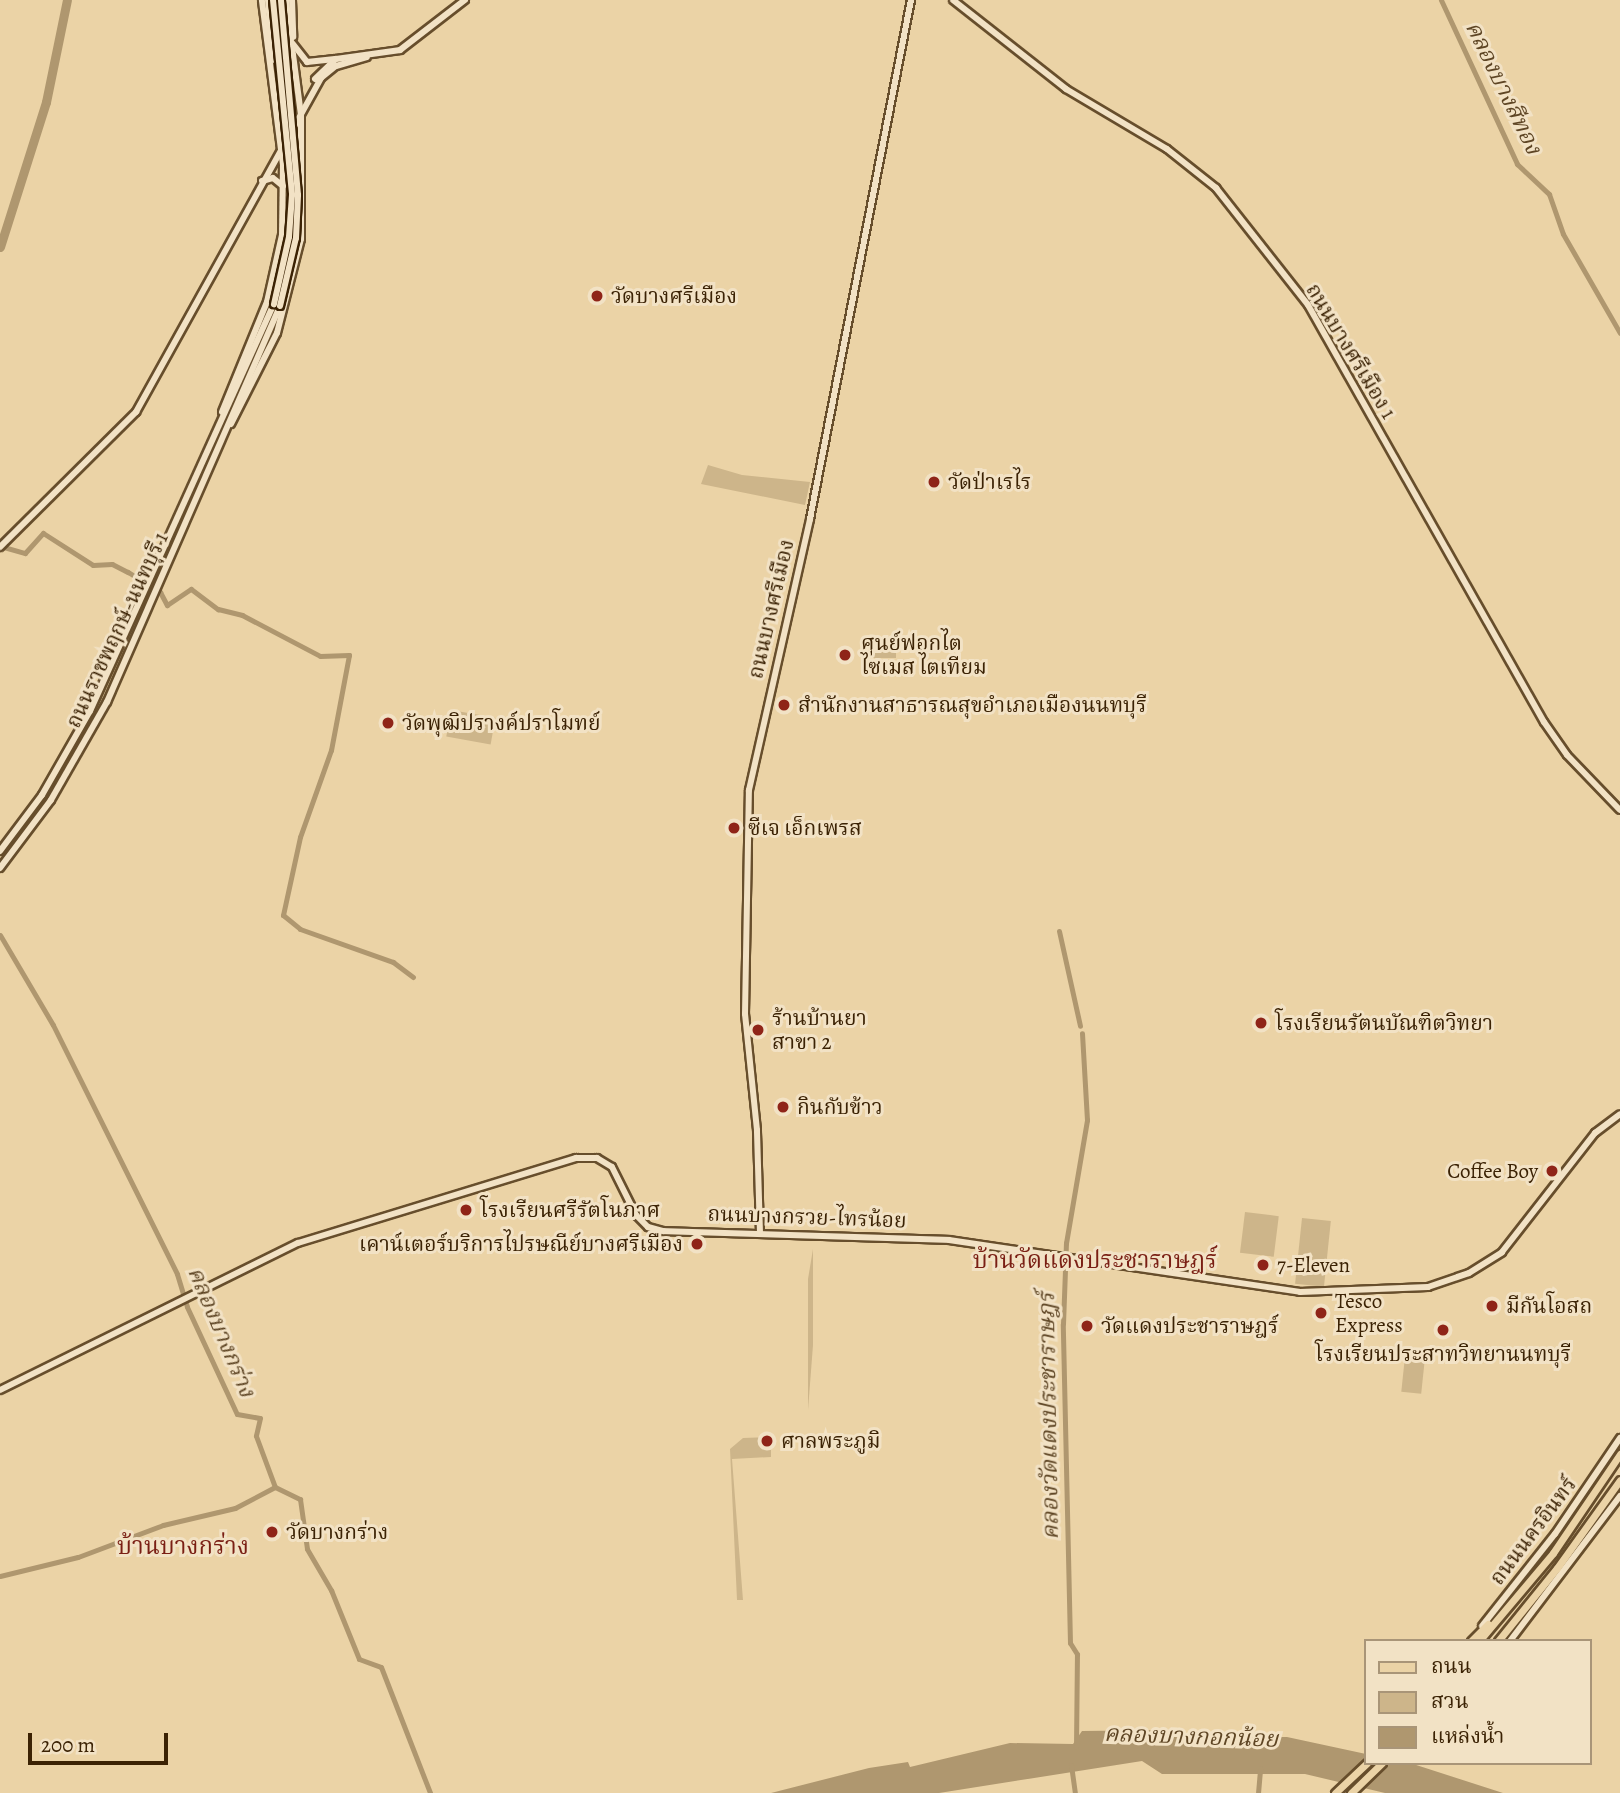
<!DOCTYPE html>
<meta charset="utf-8">
<style>
body{margin:0}
#map{position:relative;width:1620px;height:1793px;overflow:hidden;background:#ebd3a6;font-family:Alegreya,"Noto Serif Thai",serif}
div>[style]{position:absolute}
.green>*{inset:0;background:#cdb58a;transform-origin:0 0}
.water>*{inset:0;background:#af976f}
.canal>*{height:5px;margin:-2.5px;padding:0 2.5px;transform-origin:2.5px;border-radius:2.5px;background:#af976f}
.river>*{height:9px;margin:-4.5px;padding:0 4.5px;transform-origin:4.5px;border-radius:4.5px;background:#af976f}
.roads{filter:drop-shadow(2px 0 #674e2c) drop-shadow(-2px 0 #674e2c) drop-shadow(0 2px #674e2c) drop-shadow(0 -2px #674e2c)}
.tertiary>*{height:6px;margin:-3px;padding:0 3px;transform-origin:3px;border-radius:3px;background:#f2e2c5}
.secondary>*{height:6px;margin:-3px;padding:0 3px;transform-origin:3px;border-radius:3px;background:#f2e2c5}
.primary>*{height:7px;margin:-3.5px;padding:0 3.5px;transform-origin:3.5px;border-radius:3.5px;background:#ebd3a6}
.bridges{filter:drop-shadow(2px 0 #3b2204) drop-shadow(-2px 0 #3b2204) drop-shadow(0 2px #3b2204) drop-shadow(0 -2px #3b2204)}
.secondary-bridge>*{height:6px;margin:-3px;padding:0 3px;transform-origin:3px;border-radius:3px;background:#f2e2c5}
.dots>*{width:19px;height:19px;translate:-50% -50%;box-sizing:border-box;border:4px solid #f2e2c5;border-radius:50%}
span{translate:-50% -50%;white-space:nowrap;text-align:center;line-height:1.15;-webkit-text-stroke:6px #f2e2c5;paint-order:stroke}
.poi-label{font-size:21px;color:#3b2204}
.left{translate:0 -50%;text-align:left}
.right{translate:-100% -50%;text-align:right}
.street-label{font-size:21px;color:#3b2204}
.water-label{font-size:23px;color:#5e4524;font-style:italic}
.quarter-label{font-size:24px;color:#7a1f14}
.legend{position:absolute;left:1364px;top:1639px;width:228px;height:126px;box-sizing:border-box;background:#f2e2c5;border:2px solid #a99578;margin:0;padding:9px 12px;list-style:none;font-size:21px;color:#3b2204}
.legend li{display:flex;align-items:center;gap:14px;height:35px}
.legend b{width:35px;border:2px solid #a99578}
.scale{position:absolute;left:28px;top:1733px;width:140px;height:32px;box-sizing:border-box;border:4px solid #3b2204;border-top:0;padding-left:9px;font-size:21px;line-height:24px;white-space:nowrap;color:#3b2204;-webkit-text-stroke:5px #f2e2c5;paint-order:stroke}
</style>
<div id="map">
<div class="green">
<i style="clip-path:polygon(708px 465px,742px 475px,810px 482px,805px 505px,701px 484px)"></i>
<i style="left:896px;top:640px;width:18px;height:29px;rotate:90deg"></i>
<i style="left:451px;top:710px;width:45px;height:27px;rotate:10deg"></i>
<i style="left:1245px;top:1212px;width:34px;height:41px;rotate:7deg"></i>
<i style="left:1302px;top:1218px;width:29px;height:66px;rotate:6deg"></i>
<i style="clip-path:polygon(813px 1249px,813px 1345px,808px 1410px,808px 1279px)"></i>
<i style="left:1406px;top:1347px;width:20px;height:45px;rotate:6deg"></i>
<i style="clip-path:polygon(771px 1437px,771px 1457px,732px 1459px,743px 1600px,737px 1600px,730px 1449px,743px 1438px)"></i>
</div>
<div class="water">
<i style="clip-path:polygon(1171px 1730px,1171px 1737px,1287px 1737px,1366px 1754px,1366px 1763px,1410px 1763px,1503px 1793px,1385px 1793px,1305px 1774px,1162px 1774px,1142px 1761px,939px 1793px,771px 1793px,869px 1768px,908px 1762px,910px 1767px,1010px 1743px,1073px 1744px,1082px 1731px)"></i>
</div>
<div class="canal">
<i style="left:1441px;top:0;width:181px;rotate:65.1deg"></i>
<i style="left:1517px;top:164px;width:44px;rotate:43.2deg"></i>
<i style="left:1549px;top:194px;width:42px;rotate:70.7deg"></i>
<i style="left:1563px;top:234px;width:114px;rotate:60.1deg"></i>
<i style="left:0;top:546px;width:26px;rotate:16deg"></i>
<i style="left:25px;top:553px;width:27px;rotate:-48deg"></i>
<i style="left:43px;top:533px;width:59px;rotate:32.6deg"></i>
<i style="left:93px;top:565px;width:19px;rotate:-3deg"></i>
<i style="left:112px;top:564px;width:18px;rotate:27deg"></i>
<i style="left:128px;top:572px;width:38px;rotate:32deg"></i>
<i style="left:160px;top:592px;width:15px;rotate:62deg"></i>
<i style="left:167px;top:605px;width:29px;rotate:-34deg"></i>
<i style="left:191px;top:589px;width:34px;rotate:37deg"></i>
<i style="left:218px;top:609px;width:25px;rotate:14deg"></i>
<i style="left:242px;top:615px;width:88px;rotate:27.7deg"></i>
<i style="left:320px;top:656px;width:29px;rotate:-2deg"></i>
<i style="left:349px;top:655px;width:97px;rotate:100.7deg"></i>
<i style="left:331px;top:750px;width:92px;rotate:109.6deg"></i>
<i style="left:300px;top:837px;width:80px;rotate:102.3deg"></i>
<i style="left:283px;top:915px;width:22px;rotate:39deg"></i>
<i style="left:300px;top:929px;width:99px;rotate:19.5deg"></i>
<i style="left:393px;top:962px;width:25px;rotate:37deg"></i>
<i style="left:1059px;top:931px;width:97px;rotate:77.5deg"></i>
<i style="left:0;top:935px;width:104px;rotate:59.5deg"></i>
<i style="left:53px;top:1025px;width:278px;rotate:63.5deg"></i>
<i style="left:177px;top:1274px;width:34px;rotate:73deg"></i>
<i style="left:187px;top:1307px;width:118px;rotate:65deg"></i>
<i style="left:237px;top:1414px;width:23px;rotate:10deg"></i>
<i style="left:260px;top:1418px;width:18px;rotate:103deg"></i>
<i style="left:256px;top:1436px;width:54px;rotate:69.6deg"></i>
<i style="left:275px;top:1487px;width:28px;rotate:26deg"></i>
<i style="left:300px;top:1499px;width:50px;rotate:82deg"></i>
<i style="left:307px;top:1549px;width:48px;rotate:59.7deg"></i>
<i style="left:331px;top:1590px;width:74px;rotate:67.9deg"></i>
<i style="left:359px;top:1659px;width:23px;rotate:20deg"></i>
<i style="left:381px;top:1667px;width:135px;rotate:68.7deg"></i>
<i style="left:0;top:1576px;width:80px;rotate:-13.7deg"></i>
<i style="left:78px;top:1557px;width:91px;rotate:-20.6deg"></i>
<i style="left:163px;top:1525px;width:74px;rotate:-13.3deg"></i>
<i style="left:235px;top:1508px;width:45px;rotate:-27.7deg"></i>
<i style="left:1076px;top:1747px;width:93px;rotate:-89.4deg"></i>
<i style="left:1077px;top:1654px;width:13px;rotate:-122deg"></i>
<i style="left:1070px;top:1643px;width:319px;rotate:-91.3deg"></i>
<i style="left:1063px;top:1324px;width:81px;rotate:-87.9deg"></i>
<i style="left:1066px;top:1243px;width:125px;rotate:-80.3deg"></i>
<i style="left:1087px;top:1120px;width:87px;rotate:-93.3deg"></i>
<i style="left:1071px;top:1765px;width:28px;rotate:82deg"></i>
<i style="left:1258px;top:1793px;width:25px;rotate:-85deg"></i>
</div>
<div class="river">
<i style="left:0;top:247px;width:152px;rotate:-72.4deg"></i>
<i style="left:46px;top:102px;width:104px;rotate:-78.4deg"></i>
</div>
<div class="roads">
<div class="tertiary">
<i style="left:292px;top:0;width:37px;rotate:88deg"></i>
<i style="left:953px;top:0;width:144px;rotate:38.2deg"></i>
<i style="left:1066px;top:89px;width:117px;rotate:30.7deg"></i>
<i style="left:1167px;top:149px;width:63px;rotate:38.5deg"></i>
<i style="left:1216px;top:188px;width:149px;rotate:51.8deg"></i>
<i style="left:1308px;top:305px;width:479px;rotate:60.5deg"></i>
<i style="left:1544px;top:722px;width:40px;rotate:55.1deg"></i>
<i style="left:1567px;top:755px;width:76px;rotate:46.1deg"></i>
<i style="left:293px;top:44px;width:23px;rotate:52deg"></i>
<i style="left:307px;top:62px;width:28px;rotate:-6deg"></i>
<i style="left:315px;top:79px;width:29px;rotate:-44deg"></i>
<i style="left:336px;top:59px;width:65px;rotate:-8deg"></i>
<i style="left:400px;top:50px;width:82px;rotate:-37.6deg"></i>
<i style="left:262px;top:181px;width:11px;rotate:-15deg"></i>
<i style="left:273px;top:178px;width:13px;rotate:39deg"></i>
<i style="left:222px;top:412px;width:119px;rotate:-67.8deg"></i>
<i style="left:267px;top:302px;width:69px;rotate:-77.4deg"></i>
<i style="left:282px;top:235px;width:70px;rotate:-89.2deg"></i>
<i style="left:283px;top:165px;width:166px;rotate:-97.3deg"></i>
<i style="left:231px;top:424px;width:102px;rotate:-63.2deg"></i>
<i style="left:277px;top:333px;width:97px;rotate:-75.7deg"></i>
<i style="left:301px;top:239px;width:124px;rotate:-90deg"></i>
<i style="left:301px;top:115px;width:62px;rotate:-97.5deg"></i>
<i style="left:0;top:547px;width:192px;rotate:-44.8deg"></i>
<i style="left:136px;top:412px;width:382px;rotate:-61deg"></i>
<i style="left:321px;top:78px;width:19px;rotate:-39deg"></i>
<i style="left:336px;top:66px;width:32px;rotate:-16deg"></i>
<i style="left:760px;top:1233px;width:103px;rotate:-91.7deg"></i>
<i style="left:757px;top:1130px;width:117px;rotate:-95.9deg"></i>
<i style="left:745px;top:1014px;width:224px;rotate:-89deg"></i>
<i style="left:749px;top:790px;width:278px;rotate:-77.3deg"></i>
<i style="left:810px;top:519px;width:529px;rotate:-78.99deg"></i>
</div>
<div class="secondary">
<i style="left:268px;top:0;width:60px;rotate:85.2deg"></i>
<i style="left:286px;top:0;width:58px;rotate:83.1deg"></i>
<i style="left:0;top:851px;width:70px;rotate:-53.1deg"></i>
<i style="left:42px;top:795px;width:97px;rotate:-60.3deg"></i>
<i style="left:90px;top:711px;width:447px;rotate:-65.7deg"></i>
<i style="left:0;top:868px;width:85px;rotate:-53.1deg"></i>
<i style="left:51px;top:800px;width:113px;rotate:-60.3deg"></i>
<i style="left:107px;top:702px;width:432px;rotate:-66.4deg"></i>
<i style="left:0;top:1390px;width:332px;rotate:-26.3deg"></i>
<i style="left:298px;top:1243px;width:291px;rotate:-17deg"></i>
<i style="left:576px;top:1158px;width:21px"></i>
<i style="left:597px;top:1158px;width:17px;rotate:31deg"></i>
<i style="left:612px;top:1167px;width:54px;rotate:63.4deg"></i>
<i style="left:636px;top:1215px;width:17px;rotate:45deg"></i>
<i style="left:648px;top:1227px;width:16px;rotate:15deg"></i>
<i style="left:663px;top:1231px;width:286px;rotate:1.8deg"></i>
<i style="left:949px;top:1240px;width:355px;rotate:8.4deg"></i>
<i style="left:1300px;top:1292px;width:128px;rotate:-2.2deg"></i>
<i style="left:1428px;top:1287px;width:43px;rotate:-18.9deg"></i>
<i style="left:1469px;top:1273px;width:39px;rotate:-32deg"></i>
<i style="left:1502px;top:1252px;width:151px;rotate:-52deg"></i>
<i style="left:1595px;top:1133px;width:31px;rotate:-37deg"></i>
<i style="left:1482px;top:1626px;width:117px;rotate:-51.6deg"></i>
<i style="left:1555px;top:1534px;width:116px;rotate:-55.9deg"></i>
<i style="left:1510px;top:1641px;width:182px;rotate:-52.8deg"></i>
</div>
<div class="primary">
<i style="left:1471px;top:1641px;width:24px;rotate:-45deg"></i>
<i style="left:1479px;top:1641px;width:115px;rotate:-49.9deg"></i>
<i style="left:1553px;top:1553px;width:120px;rotate:-55.9deg"></i>
<i style="left:1498px;top:1641px;width:94px;rotate:-51.1deg"></i>
<i style="left:1557px;top:1568px;width:108px;rotate:-54.4deg"></i>
<i style="left:1335px;top:1793px;width:44px;rotate:-43.2deg"></i>
<i style="left:1351px;top:1793px;width:43px;rotate:-44.1deg"></i>
</div>
</div>
<div class="bridges">
<div class="secondary-bridge">
<i style="left:273px;top:0;width:196px;rotate:84.4deg"></i>
<i style="left:292px;top:195px;width:42px;rotate:94.1deg"></i>
<i style="left:289px;top:237px;width:69px;rotate:102.6deg"></i>
<i style="left:280px;top:306px;width:70px;rotate:-76.8deg"></i>
<i style="left:296px;top:238px;width:43px;rotate:-87.3deg"></i>
<i style="left:298px;top:195px;width:196px;rotate:-95deg"></i>
</div>
</div>
<div class="dots">
<i style="left:597px;top:296px;background:#8f2418"></i>
<i style="left:934px;top:482px;background:#8f2418"></i>
<i style="left:845px;top:655px;background:#8f2418"></i>
<i style="left:784px;top:705px;background:#8f2418"></i>
<i style="left:388px;top:723px;background:#8f2418"></i>
<i style="left:734px;top:828px;background:#8f2418"></i>
<i style="left:1261px;top:1023px;background:#8f2418"></i>
<i style="left:758px;top:1030px;background:#8f2418"></i>
<i style="left:783px;top:1107px;background:#8f2418"></i>
<i style="left:1552px;top:1171px;background:#8f2418"></i>
<i style="left:466px;top:1210px;background:#8f2418"></i>
<i style="left:697px;top:1244px;background:#8f2418"></i>
<i style="left:1263px;top:1265px;background:#8f2418"></i>
<i style="left:1492px;top:1306px;background:#8f2418"></i>
<i style="left:1321px;top:1313px;background:#8f2418"></i>
<i style="left:1087px;top:1326px;background:#8f2418"></i>
<i style="left:1443px;top:1330px;background:#8f2418"></i>
<i style="left:767px;top:1441px;background:#8f2418"></i>
<i style="left:272px;top:1532px;background:#8f2418"></i>
</div>
<div class="poi-label">
<span class="left" style="left:611px;top:296px">วัดบางศรีเมือง</span>
<span class="left" style="left:948px;top:482px">วัดป่าเรไร</span>
<span class="left" style="left:861px;top:655px">ศูนย์ฟอกไต<br>ไซเมส ไตเทียม</span>
<span class="left" style="left:798px;top:705px">สำนักงานสาธารณสุขอำเภอเมืองนนทบุรี</span>
<span class="left" style="left:402px;top:723px">วัดพุฒิปรางค์ปราโมทย์</span>
<span class="left" style="left:748px;top:828px">ซีเจ เอ็กเพรส</span>
<span class="left" style="left:772px;top:1030px">ร้านบ้านยา<br>สาขา 2</span>
<span class="left" style="left:1275px;top:1023px">โรงเรียนรัตนบัณฑิตวิทยา</span>
<span class="left" style="left:797px;top:1107px">กินกับข้าว</span>
<span class="right" style="left:1538px;top:1171px">Coffee Boy</span>
<span class="left" style="left:480px;top:1210px">โรงเรียนศรีรัตโนภาศ</span>
<span class="right" style="left:683px;top:1244px">เคาน์เตอร์บริการไปรษณีย์บางศรีเมือง</span>
<span class="left" style="left:1277px;top:1265px">7-Eleven</span>
<span class="left" style="left:1335px;top:1313px">Tesco<br>Express</span>
<span class="left" style="left:1506px;top:1306px">มีกันโอสถ</span>
<span class="left" style="left:1101px;top:1326px">วัดแดงประชาราษฎร์</span>
<span style="left:1443px;top:1354px">โรงเรียนประสาทวิทยานนทบุรี</span>
<span class="left" style="left:781px;top:1441px">ศาลพระภูมิ</span>
<span class="left" style="left:286px;top:1532px">วัดบางกร่าง</span>
</div>
<div class="street-label">
<span style="left:1351px;top:351px;rotate:59deg">ถนนบางศรีเมือง 1</span>
<span style="left:771px;top:609px;rotate:-77deg">ถนนบางศรีเมือง</span>
<span style="left:117px;top:630px;rotate:-65deg">ถนนราชพฤกษ์-นนทบุรี 1</span>
<span style="left:807px;top:1217px;rotate:2deg">ถนนบางกรวย-ไทรน้อย</span>
<span style="left:1533px;top:1531px;rotate:-53deg">ถนนนครอินทร์</span>
</div>
<div class="water-label">
<span style="left:1503px;top:88px;rotate:64deg">คลองบางสีทอง</span>
<span style="left:221px;top:1332px;rotate:67deg">คลองบางกร่าง</span>
<span style="left:1049px;top:1416px;rotate:-91deg">คลองวัดแดงประชาราษฎร์</span>
<span style="left:1191px;top:1737px;rotate:2deg">คลองบางกอกน้อย</span>
</div>
<div class="quarter-label">
<span style="left:1095px;top:1261px">บ้านวัดแดงประชาราษฎร์</span>
<span style="left:183px;top:1547px">บ้านบางกร่าง</span>
</div>
<ul class="legend">
<li><b style="height:9px;background:#ebd3a6"></b>ถนน</li>
<li><b style="height:19px;background:#cdb58a"></b>สวน</li>
<li><b style="height:19px;background:#af976f"></b>แหล่งน้ำ</li>
</ul>
<div class="scale">200 m</div>
</div>
